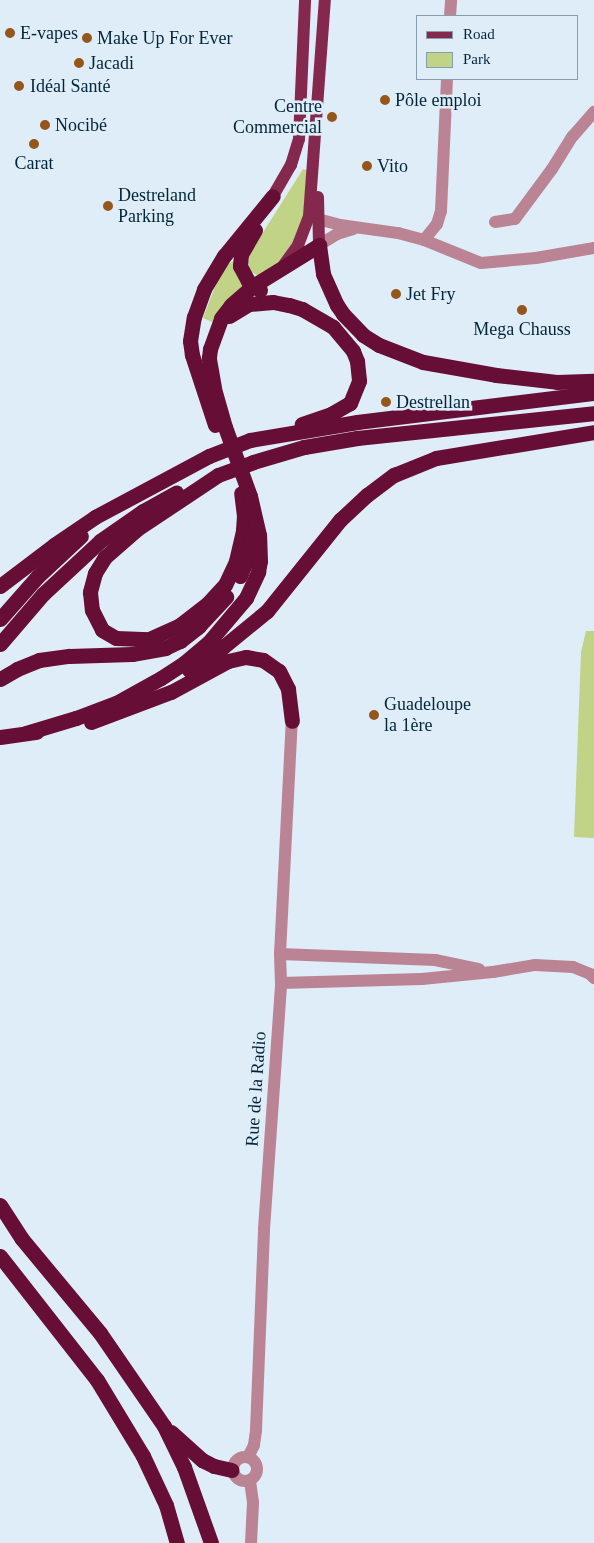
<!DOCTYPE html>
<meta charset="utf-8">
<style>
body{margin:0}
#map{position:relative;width:594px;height:1543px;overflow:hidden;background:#dfedf8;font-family:Georgia,serif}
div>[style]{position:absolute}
.green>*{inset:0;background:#c1d387}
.minor>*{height:12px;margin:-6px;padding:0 6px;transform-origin:6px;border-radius:6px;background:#ba8494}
.minor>.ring{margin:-6px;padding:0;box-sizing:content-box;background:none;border:12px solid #ba8494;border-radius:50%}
.major>*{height:12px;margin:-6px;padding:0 6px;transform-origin:6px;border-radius:6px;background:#85284e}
.highway>*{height:15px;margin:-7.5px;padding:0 7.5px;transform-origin:7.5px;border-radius:7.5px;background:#660e36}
.highway-bridge>*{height:15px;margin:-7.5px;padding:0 7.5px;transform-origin:7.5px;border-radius:7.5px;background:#660e36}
.dots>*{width:14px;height:14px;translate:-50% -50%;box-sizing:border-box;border:2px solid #dfedf8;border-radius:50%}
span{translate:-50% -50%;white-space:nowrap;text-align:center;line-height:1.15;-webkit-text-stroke:5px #dfedf8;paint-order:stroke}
.poi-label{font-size:18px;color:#022539}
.left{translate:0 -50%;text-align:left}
.right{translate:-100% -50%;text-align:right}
.street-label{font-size:18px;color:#022539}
.legend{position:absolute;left:416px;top:15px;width:162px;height:65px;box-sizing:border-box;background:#dfedf8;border:1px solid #879dac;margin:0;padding:6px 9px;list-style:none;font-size:15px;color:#022539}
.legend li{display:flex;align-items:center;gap:10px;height:25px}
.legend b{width:25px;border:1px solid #879dac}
</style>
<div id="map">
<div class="green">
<i style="clip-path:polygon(303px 169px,309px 171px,305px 212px,292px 249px,273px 271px,260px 277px,250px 271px,248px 263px,250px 253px)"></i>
<i style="clip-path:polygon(234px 261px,244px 288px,212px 322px,203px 318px,218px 279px,228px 264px)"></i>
<i style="clip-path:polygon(586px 631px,594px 631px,594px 838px,574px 837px,581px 652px)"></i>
</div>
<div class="minor">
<i style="left:450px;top:16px;width:16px;rotate:-86deg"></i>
<i style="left:318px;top:219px;width:23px;rotate:15deg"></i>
<i style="left:340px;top:225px;width:59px;rotate:7.9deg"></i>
<i style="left:398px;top:233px;width:27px;rotate:15deg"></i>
<i style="left:424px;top:240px;width:61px;rotate:22deg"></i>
<i style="left:481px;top:263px;width:55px;rotate:-5.2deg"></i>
<i style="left:536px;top:258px;width:59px;rotate:-9.8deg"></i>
<i style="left:495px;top:222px;width:20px;rotate:-9deg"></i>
<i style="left:515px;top:219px;width:62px;rotate:-53.5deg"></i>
<i style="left:552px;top:169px;width:39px;rotate:-58deg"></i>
<i style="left:573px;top:136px;width:32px;rotate:-49deg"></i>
<i style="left:424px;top:240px;width:21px;rotate:-51deg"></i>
<i style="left:437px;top:224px;width:14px;rotate:-73deg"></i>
<i style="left:441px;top:211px;width:132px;rotate:-87.4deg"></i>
<i style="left:319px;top:245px;width:21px;rotate:-31deg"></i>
<i style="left:337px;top:234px;width:17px;rotate:-17deg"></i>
<i style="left:280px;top:954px;width:155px;rotate:2.2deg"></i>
<i style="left:435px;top:960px;width:45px;rotate:11.6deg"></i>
<i style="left:281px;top:983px;width:141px;rotate:-1.6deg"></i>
<i style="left:422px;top:979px;width:71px;rotate:-5.6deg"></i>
<i style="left:493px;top:972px;width:43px;rotate:-9.5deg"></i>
<i style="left:535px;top:965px;width:38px;rotate:3deg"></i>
<i style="left:573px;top:967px;width:18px;rotate:22deg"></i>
<i style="left:590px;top:974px;width:6px;rotate:45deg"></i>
<i class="ring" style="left:233px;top:1457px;width:12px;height:12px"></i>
<i style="left:248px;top:1457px;width:13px;rotate:-63deg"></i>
<i style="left:254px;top:1445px;width:15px;rotate:-82deg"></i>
<i style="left:256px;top:1430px;width:201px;rotate:-87.7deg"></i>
<i style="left:264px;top:1229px;width:247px;rotate:-86deg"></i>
<i style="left:281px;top:983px;width:29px;rotate:-92deg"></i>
<i style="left:280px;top:954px;width:233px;rotate:-87.1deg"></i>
<i style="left:250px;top:1481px;width:22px;rotate:82deg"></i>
<i style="left:253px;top:1503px;width:40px;rotate:92.9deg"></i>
</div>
<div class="major">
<i style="left:273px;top:196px;width:36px;rotate:-60deg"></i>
<i style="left:291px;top:165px;width:27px;rotate:-73deg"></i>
<i style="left:299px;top:139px;width:139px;rotate:-87.5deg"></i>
<i style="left:318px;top:197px;width:48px;rotate:88.8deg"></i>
<i style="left:283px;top:266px;width:26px;rotate:-54deg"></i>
<i style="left:298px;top:245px;width:31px;rotate:-69deg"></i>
<i style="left:309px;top:216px;width:217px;rotate:-85.8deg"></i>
</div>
<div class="highway">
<i style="left:255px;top:230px;width:28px;rotate:120deg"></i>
<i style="left:241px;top:254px;width:12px;rotate:95deg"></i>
<i style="left:240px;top:266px;width:17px;rotate:62deg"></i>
<i style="left:248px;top:281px;width:15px;rotate:37deg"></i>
<i style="left:229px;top:316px;width:23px;rotate:-31deg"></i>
<i style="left:249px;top:304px;width:24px;rotate:-5deg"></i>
<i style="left:273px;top:302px;width:16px;rotate:11deg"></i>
<i style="left:289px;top:305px;width:14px;rotate:17deg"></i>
<i style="left:302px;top:309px;width:36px;rotate:30deg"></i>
<i style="left:333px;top:327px;width:31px;rotate:50deg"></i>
<i style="left:353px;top:351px;width:11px;rotate:68deg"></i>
<i style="left:357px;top:361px;width:20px;rotate:84deg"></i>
<i style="left:359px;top:381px;width:24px;rotate:112deg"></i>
<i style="left:350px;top:403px;width:22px;rotate:150deg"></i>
<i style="left:331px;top:414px;width:31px;rotate:161deg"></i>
<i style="left:215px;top:425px;width:74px;rotate:-108.2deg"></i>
<i style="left:192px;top:355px;width:14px;rotate:-98deg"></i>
<i style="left:190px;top:341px;width:24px;rotate:-81deg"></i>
<i style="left:194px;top:317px;width:30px;rotate:-70deg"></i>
<i style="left:204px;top:289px;width:39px;rotate:-59deg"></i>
<i style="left:224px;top:256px;width:77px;rotate:-50.8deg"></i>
<i style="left:250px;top:440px;width:109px;rotate:-9.5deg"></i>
<i style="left:357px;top:422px;width:239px;rotate:-7deg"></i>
<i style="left:253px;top:462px;width:53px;rotate:-16.4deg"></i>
<i style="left:304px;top:447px;width:54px;rotate:-9.6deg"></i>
<i style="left:357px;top:438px;width:238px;rotate:-6deg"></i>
<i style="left:218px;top:475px;width:97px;rotate:146.3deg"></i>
<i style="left:137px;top:529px;width:43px;rotate:138.8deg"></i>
<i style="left:105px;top:557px;width:19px;rotate:122deg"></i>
<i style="left:95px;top:573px;width:20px;rotate:105deg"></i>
<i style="left:90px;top:592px;width:18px;rotate:84deg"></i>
<i style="left:92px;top:610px;width:22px;rotate:63deg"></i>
<i style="left:102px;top:630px;width:16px;rotate:30deg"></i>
<i style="left:116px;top:638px;width:33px;rotate:2deg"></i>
<i style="left:149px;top:639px;width:34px;rotate:-24deg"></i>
<i style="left:180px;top:625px;width:34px;rotate:-38deg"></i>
<i style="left:207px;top:604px;width:26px;rotate:-47deg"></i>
<i style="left:225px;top:585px;width:26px;rotate:-65deg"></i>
<i style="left:236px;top:561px;width:32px;rotate:-77deg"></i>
<i style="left:243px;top:530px;width:14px;rotate:-86deg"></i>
<i style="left:244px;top:516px;width:23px;rotate:-97deg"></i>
<i style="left:240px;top:576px;width:22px;rotate:-68deg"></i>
<i style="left:248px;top:556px;width:25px;rotate:-76deg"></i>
<i style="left:0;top:586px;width:68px;rotate:-37.2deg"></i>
<i style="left:54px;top:545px;width:50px;rotate:-34.3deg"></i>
<i style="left:95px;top:517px;width:129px;rotate:-28.2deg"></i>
<i style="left:0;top:619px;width:56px;rotate:-48.6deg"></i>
<i style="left:37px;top:577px;width:60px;rotate:-43deg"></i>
<i style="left:0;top:644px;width:66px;rotate:-49.3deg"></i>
<i style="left:43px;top:594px;width:78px;rotate:-42.9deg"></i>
<i style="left:100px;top:541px;width:52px;rotate:-34.9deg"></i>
<i style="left:143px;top:511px;width:38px;rotate:-29deg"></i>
<i style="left:189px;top:670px;width:41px;rotate:-34.1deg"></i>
<i style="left:223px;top:647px;width:57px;rotate:-39.3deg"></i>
<i style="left:267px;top:611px;width:117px;rotate:-51.3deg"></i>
<i style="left:340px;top:520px;width:37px;rotate:-43deg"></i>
<i style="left:367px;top:495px;width:34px;rotate:-37deg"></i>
<i style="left:394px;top:475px;width:45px;rotate:-22deg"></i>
<i style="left:436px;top:458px;width:160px;rotate:-9.3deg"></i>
<i style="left:0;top:679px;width:20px;rotate:-30deg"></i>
<i style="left:17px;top:669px;width:24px;rotate:-22deg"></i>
<i style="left:39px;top:660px;width:30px;rotate:-8deg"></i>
<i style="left:69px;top:656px;width:63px;rotate:-1.8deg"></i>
<i style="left:132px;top:654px;width:34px;rotate:-10deg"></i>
<i style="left:165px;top:648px;width:17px;rotate:-25deg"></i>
<i style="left:180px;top:641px;width:24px;rotate:-38deg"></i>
<i style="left:199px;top:626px;width:40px;rotate:-47deg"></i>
<i style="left:91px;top:722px;width:85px;rotate:-20.6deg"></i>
<i style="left:171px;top:692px;width:65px;rotate:-28.5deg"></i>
<i style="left:228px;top:661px;width:18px;rotate:-13deg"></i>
<i style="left:246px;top:657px;width:17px;rotate:10deg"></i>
<i style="left:263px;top:660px;width:19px;rotate:35deg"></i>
<i style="left:279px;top:671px;width:20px;rotate:63deg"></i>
<i style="left:288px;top:689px;width:32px;rotate:83deg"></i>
<i style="left:26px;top:733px;width:52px;rotate:-16.7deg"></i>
<i style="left:76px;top:718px;width:43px;rotate:-20.6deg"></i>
<i style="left:116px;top:703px;width:51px;rotate:-29.1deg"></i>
<i style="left:161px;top:678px;width:27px;rotate:-33deg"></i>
<i style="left:184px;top:663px;width:31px;rotate:-40deg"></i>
<i style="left:208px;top:643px;width:59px;rotate:-49.8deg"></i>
<i style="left:246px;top:598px;width:29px;rotate:-65deg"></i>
<i style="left:258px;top:572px;width:11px;rotate:-80deg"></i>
<i style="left:260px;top:561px;width:26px;rotate:-92deg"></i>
<i style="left:259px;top:535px;width:40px;rotate:-103deg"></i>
<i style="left:250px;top:496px;width:73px;rotate:-109.9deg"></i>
<i style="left:225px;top:427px;width:35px;rotate:-106deg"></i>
<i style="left:215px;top:393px;width:36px;rotate:-100deg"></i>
<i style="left:209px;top:358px;width:9px;rotate:-84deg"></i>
<i style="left:210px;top:349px;width:33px;rotate:-70deg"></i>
<i style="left:221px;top:318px;width:16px;rotate:-52deg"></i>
<i style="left:231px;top:305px;width:29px;rotate:-41deg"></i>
<i style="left:253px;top:286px;width:78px;rotate:-31.8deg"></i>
<i style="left:319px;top:245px;width:29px;rotate:82deg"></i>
<i style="left:323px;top:274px;width:34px;rotate:66deg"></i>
<i style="left:337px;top:305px;width:11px;rotate:56deg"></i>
<i style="left:343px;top:314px;width:29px;rotate:46deg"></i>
<i style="left:363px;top:335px;width:19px;rotate:32deg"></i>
<i style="left:379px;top:345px;width:47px;rotate:21.1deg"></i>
<i style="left:423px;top:362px;width:74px;rotate:10.1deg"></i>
<i style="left:496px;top:375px;width:61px;rotate:6.5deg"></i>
<i style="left:557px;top:382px;width:37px;rotate:-2deg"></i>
<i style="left:0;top:737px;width:37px;rotate:-8deg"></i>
<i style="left:0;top:1205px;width:40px;rotate:57.1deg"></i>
<i style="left:22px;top:1239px;width:122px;rotate:50.3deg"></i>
<i style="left:100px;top:1333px;width:113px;rotate:55.5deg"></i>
<i style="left:164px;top:1426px;width:46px;rotate:64deg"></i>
<i style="left:184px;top:1467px;width:81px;rotate:70.4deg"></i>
<i style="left:0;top:1256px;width:157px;rotate:52deg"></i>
<i style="left:97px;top:1380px;width:89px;rotate:58.8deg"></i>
<i style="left:143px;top:1456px;width:54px;rotate:64.9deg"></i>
<i style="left:166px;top:1505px;width:40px;rotate:74deg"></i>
<i style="left:171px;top:1432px;width:42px;rotate:42.1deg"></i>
<i style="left:202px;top:1460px;width:13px;rotate:27deg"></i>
<i style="left:214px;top:1466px;width:18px;rotate:13deg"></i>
</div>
<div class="highway-bridge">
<i style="left:209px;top:456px;width:44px;rotate:-21.3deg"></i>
<i style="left:218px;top:475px;width:37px;rotate:-20deg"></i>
</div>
<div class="dots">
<i style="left:10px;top:33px;background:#94561b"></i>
<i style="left:87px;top:38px;background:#94561b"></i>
<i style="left:79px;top:63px;background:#94561b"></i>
<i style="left:19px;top:86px;background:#94561b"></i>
<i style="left:385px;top:100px;background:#94561b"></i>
<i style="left:332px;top:117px;background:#94561b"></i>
<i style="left:45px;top:125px;background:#94561b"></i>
<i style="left:34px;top:144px;background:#94561b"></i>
<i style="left:367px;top:166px;background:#94561b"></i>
<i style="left:108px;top:206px;background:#94561b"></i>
<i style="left:396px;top:294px;background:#94561b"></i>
<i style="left:522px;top:310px;background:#94561b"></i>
<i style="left:386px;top:402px;background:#94561b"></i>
<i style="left:374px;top:715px;background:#94561b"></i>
</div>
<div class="poi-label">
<span class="left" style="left:20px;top:33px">E-vapes</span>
<span class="left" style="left:97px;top:38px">Make Up For Ever</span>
<span class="left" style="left:89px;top:63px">Jacadi</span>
<span class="left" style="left:30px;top:86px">Idéal Santé</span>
<span class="left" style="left:395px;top:100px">Pôle emploi</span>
<span class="right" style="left:322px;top:117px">Centre<br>Commercial</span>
<span class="left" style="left:55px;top:125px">Nocibé</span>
<span style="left:34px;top:163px">Carat</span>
<span class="left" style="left:377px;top:166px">Vito</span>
<span class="left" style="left:118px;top:206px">Destreland<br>Parking</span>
<span class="left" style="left:406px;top:294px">Jet Fry</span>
<span style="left:522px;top:329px">Mega Chauss</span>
<span class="left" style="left:396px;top:402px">Destrellan</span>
<span class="left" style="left:384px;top:715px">Guadeloupe<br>la 1ère</span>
</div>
<div class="street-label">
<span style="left:256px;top:1089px;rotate:-86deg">Rue de la Radio</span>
</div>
<ul class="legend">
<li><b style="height:6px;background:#85284e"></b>Road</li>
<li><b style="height:14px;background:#c1d387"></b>Park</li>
</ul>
</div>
